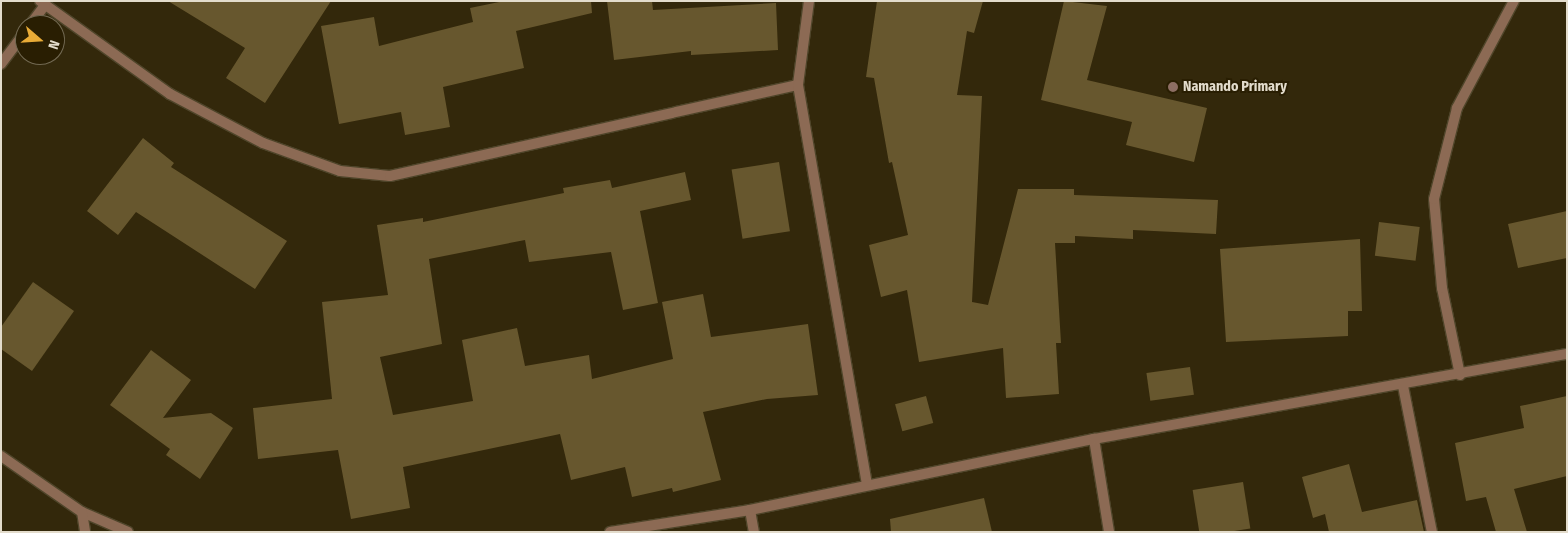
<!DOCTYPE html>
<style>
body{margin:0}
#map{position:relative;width:1568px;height:533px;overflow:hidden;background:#33280b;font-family:"Fira Sans Condensed",sans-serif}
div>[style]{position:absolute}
.building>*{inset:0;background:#67572e;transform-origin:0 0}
.roads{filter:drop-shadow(1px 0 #4f452a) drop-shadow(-1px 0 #4f452a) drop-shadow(0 1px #4f452a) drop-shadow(0 -1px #4f452a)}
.street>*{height:10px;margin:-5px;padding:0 5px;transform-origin:5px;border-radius:5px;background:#8c6a54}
.dots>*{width:14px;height:14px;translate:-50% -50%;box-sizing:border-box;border:2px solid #291e02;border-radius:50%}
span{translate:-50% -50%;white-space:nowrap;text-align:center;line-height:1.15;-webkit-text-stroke:4px #291e02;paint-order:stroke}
.poi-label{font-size:14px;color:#e3dccc;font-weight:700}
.left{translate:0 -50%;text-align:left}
.frame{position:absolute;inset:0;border:2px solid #e3dccc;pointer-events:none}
.north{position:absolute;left:15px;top:15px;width:50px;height:50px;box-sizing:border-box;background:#291e02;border:1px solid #736a53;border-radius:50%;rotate:109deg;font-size:14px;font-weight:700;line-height:20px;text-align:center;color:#e3dccc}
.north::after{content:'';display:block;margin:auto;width:18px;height:22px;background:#e8ab37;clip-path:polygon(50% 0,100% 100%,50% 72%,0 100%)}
</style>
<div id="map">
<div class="building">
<i style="clip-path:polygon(168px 1px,331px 1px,265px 103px,226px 78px,245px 48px)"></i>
<i style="clip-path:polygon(504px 1px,591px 1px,592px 13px,516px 31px,524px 68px,443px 87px,450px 127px,405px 135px,401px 112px,339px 124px,321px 26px,374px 17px,379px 46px,473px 22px,470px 8px)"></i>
<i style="clip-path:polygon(607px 1px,652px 1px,653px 10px,776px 3px,778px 50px,691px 55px,691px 51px,614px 60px)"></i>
<i style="clip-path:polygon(877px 1px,983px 1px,974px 33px,967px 31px,957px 95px,982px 96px,972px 302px,988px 305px,1018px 189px,1074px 189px,1074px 195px,1218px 200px,1216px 234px,1133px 230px,1133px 239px,1075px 236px,1075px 243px,1055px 243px,1061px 343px,1056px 343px,1059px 394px,1006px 398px,1003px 348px,919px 362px,907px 290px,881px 297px,869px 245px,908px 235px,892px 162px,889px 163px,874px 78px,866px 77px)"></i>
<i style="clip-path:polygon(1064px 1px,1107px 6px,1087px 80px,1207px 108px,1194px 162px,1126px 145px,1132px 122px,1041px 100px)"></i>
<i style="clip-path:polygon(143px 138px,174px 163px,171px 167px,287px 241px,255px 289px,136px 212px,118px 235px,87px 211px)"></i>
<i style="left:779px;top:162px;width:70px;height:48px;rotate:81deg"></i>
<i style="clip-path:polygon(685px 172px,691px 200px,640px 211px,658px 303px,623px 310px,611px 252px,529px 262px,525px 240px,429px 259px,442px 344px,380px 357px,393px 415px,473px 401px,462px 340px,517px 328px,525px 366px,589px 355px,592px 379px,673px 359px,662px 302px,703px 294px,711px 337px,808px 324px,818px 395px,767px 399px,703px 412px,721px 480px,673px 492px,672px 488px,632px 497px,625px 467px,571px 480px,560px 434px,403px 467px,410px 508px,351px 519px,338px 450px,258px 459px,253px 408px,332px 399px,322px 302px,388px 295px,377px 225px,423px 218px,423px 222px,564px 193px,563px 188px,610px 180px,612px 188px)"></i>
<i style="clip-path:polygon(1567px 211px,1567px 258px,1518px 268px,1508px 224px)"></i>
<i style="left:1379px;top:222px;width:41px;height:34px;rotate:7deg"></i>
<i style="clip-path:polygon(1360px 239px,1362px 311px,1348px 311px,1348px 336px,1226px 342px,1220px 249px)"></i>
<i style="clip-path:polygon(33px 282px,74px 311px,32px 371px,1px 349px,1px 327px)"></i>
<i style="clip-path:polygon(151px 350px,191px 380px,163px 418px,211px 413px,233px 428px,200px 479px,166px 455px,170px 449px,110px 405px)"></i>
<i style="left:1190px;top:367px;width:28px;height:44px;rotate:82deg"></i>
<i style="left:926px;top:396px;width:28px;height:32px;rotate:75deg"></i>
<i style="clip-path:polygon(1567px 396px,1567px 476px,1514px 489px,1527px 532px,1496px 532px,1486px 497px,1466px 501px,1455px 443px,1524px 428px,1520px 406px)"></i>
<i style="clip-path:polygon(1349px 464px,1362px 512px,1417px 500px,1424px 532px,1329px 532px,1325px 514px,1313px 518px,1302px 477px)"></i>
<i style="left:1243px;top:482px;width:47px;height:51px;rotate:81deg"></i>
<i style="clip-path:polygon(984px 498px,992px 532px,891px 532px,890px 519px)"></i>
</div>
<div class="roads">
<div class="street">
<i style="left:40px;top:1px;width:160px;rotate:35.6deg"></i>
<i style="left:170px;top:94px;width:105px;rotate:27.8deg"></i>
<i style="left:263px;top:143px;width:82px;rotate:20deg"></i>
<i style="left:340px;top:171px;width:50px;rotate:5.7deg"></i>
<i style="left:390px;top:176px;width:418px;rotate:-12.6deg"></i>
<i style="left:809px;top:1px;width:85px;rotate:97.5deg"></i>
<i style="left:798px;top:85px;width:404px;rotate:80.2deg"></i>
<i style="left:30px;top:25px;width:25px;rotate:-53deg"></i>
<i style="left:1px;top:64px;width:40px;rotate:-53deg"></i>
<i style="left:1460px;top:375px;width:89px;rotate:-101.7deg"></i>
<i style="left:1442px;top:288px;width:89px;rotate:-95.1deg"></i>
<i style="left:1434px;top:199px;width:94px;rotate:-75.8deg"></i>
<i style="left:1457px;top:108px;width:121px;rotate:-62deg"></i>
<i style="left:1403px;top:386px;width:149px;rotate:78.8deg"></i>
<i style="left:1094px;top:439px;width:94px;rotate:80.8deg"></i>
<i style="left:1px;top:456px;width:98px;rotate:34.7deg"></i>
<i style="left:82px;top:512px;width:50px;rotate:23.5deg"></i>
<i style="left:750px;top:510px;width:22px;rotate:80deg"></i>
<i style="left:82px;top:512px;width:20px;rotate:81deg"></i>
<i style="left:610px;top:532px;width:142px;rotate:-8.9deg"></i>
<i style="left:750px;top:510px;width:351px;rotate:-11.7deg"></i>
<i style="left:1094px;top:439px;width:481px;rotate:-10.2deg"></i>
</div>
</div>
<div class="dots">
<i style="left:1173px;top:87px;background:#8d6e63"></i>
</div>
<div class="poi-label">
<span class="left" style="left:1183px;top:87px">Namando Primary</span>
</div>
<div class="frame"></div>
<div class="north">N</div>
</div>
